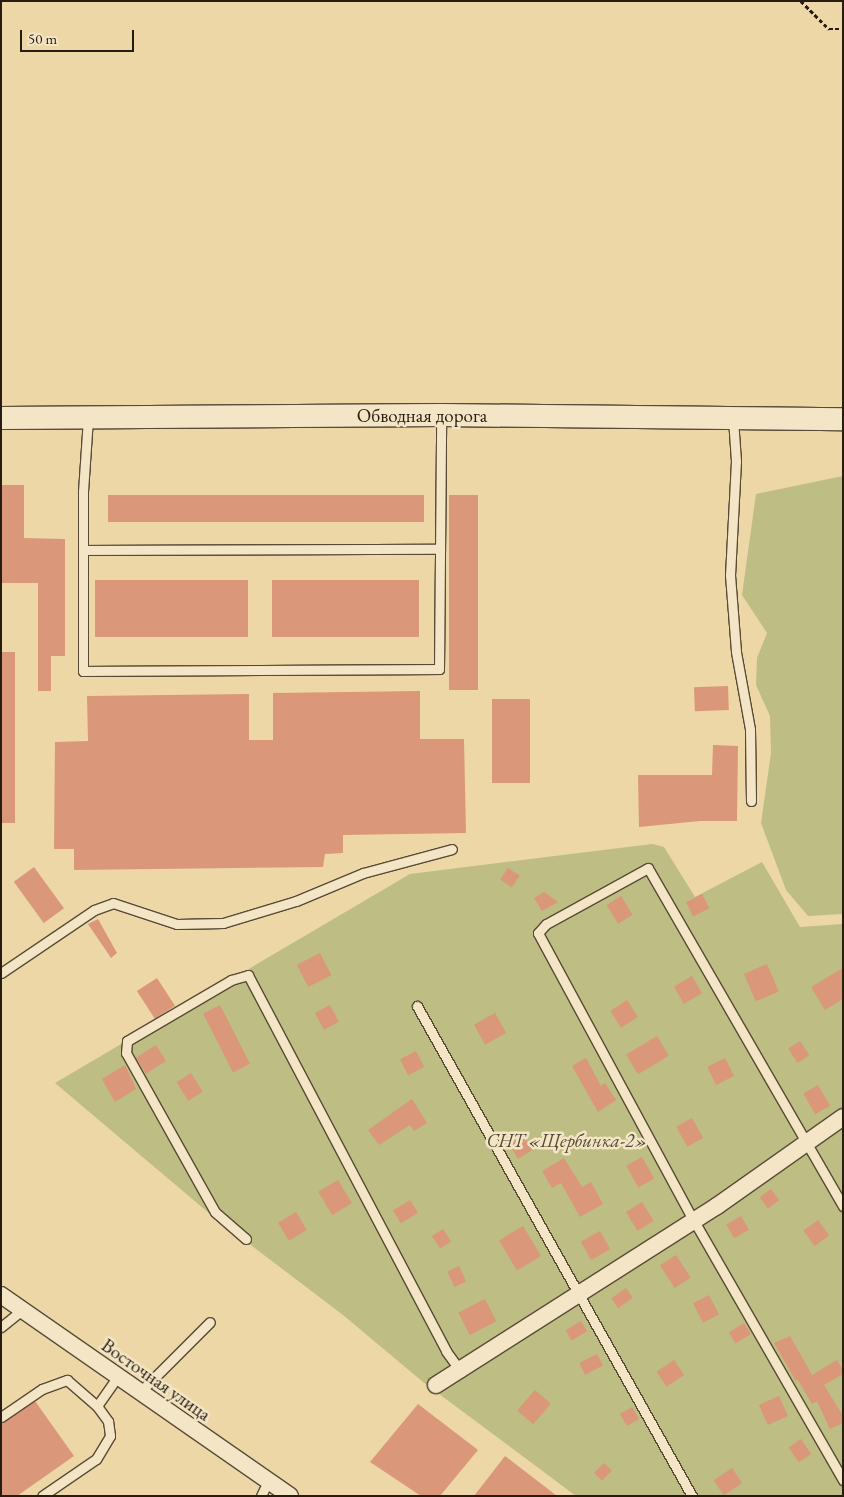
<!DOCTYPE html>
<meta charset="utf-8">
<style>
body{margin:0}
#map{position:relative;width:844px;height:1497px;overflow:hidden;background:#edd7a7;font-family:"EB Garamond",serif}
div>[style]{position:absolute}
.green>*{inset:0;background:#bebd83}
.building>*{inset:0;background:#da977a;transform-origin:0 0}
.path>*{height:2.5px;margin-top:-1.25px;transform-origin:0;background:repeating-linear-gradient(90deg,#261c11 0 4px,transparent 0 6.5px)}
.roads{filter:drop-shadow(1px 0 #584b36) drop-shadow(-1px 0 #584b36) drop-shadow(0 1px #584b36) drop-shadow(0 -1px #584b36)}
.lane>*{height:9px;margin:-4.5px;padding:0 4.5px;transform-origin:4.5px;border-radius:4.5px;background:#f3e5c6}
.street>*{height:16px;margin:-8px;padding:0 8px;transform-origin:8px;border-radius:8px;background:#f3e5c6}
.secondary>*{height:22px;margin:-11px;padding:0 11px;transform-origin:11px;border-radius:11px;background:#f3e5c6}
span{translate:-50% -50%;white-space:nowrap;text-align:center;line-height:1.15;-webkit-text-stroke:5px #f3e5c6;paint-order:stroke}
.street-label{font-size:19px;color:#261c11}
.park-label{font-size:19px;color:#544c33;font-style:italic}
.frame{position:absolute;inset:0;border:2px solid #261c11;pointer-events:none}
.scale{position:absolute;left:20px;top:30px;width:114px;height:22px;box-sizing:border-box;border:2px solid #261c11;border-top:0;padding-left:6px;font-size:15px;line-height:18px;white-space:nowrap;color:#261c11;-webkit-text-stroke:4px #f3e5c6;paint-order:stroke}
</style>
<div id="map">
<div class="green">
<i style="clip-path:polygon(843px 476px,843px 914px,808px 916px,786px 890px,761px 823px,771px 753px,770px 716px,756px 685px,757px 658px,767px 633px,742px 595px,756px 494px)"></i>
<i style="clip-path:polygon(652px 844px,664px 847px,695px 897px,762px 862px,800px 927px,843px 924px,843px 1496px,576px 1496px,423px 1382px,343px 1315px,210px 1214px,55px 1083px,410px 874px)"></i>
</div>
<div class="building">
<i style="clip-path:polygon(1px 485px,24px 485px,24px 538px,65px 539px,65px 656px,51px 656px,51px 691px,38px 691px,38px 583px,1px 583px)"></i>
<i style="left:424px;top:495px;width:27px;height:316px;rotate:90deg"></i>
<i style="left:449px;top:495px;width:29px;height:195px"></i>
<i style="left:248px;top:580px;width:57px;height:153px;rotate:90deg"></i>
<i style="left:272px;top:580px;width:147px;height:57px"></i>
<i style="left:1px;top:652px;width:14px;height:171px"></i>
<i style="left:728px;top:686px;width:24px;height:34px;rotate:88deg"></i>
<i style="clip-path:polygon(420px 691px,420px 739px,464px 739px,466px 833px,343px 835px,343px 853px,325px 854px,323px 867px,74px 870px,74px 849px,54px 849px,55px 742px,88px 741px,87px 696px,249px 694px,249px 740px,273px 740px,273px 693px)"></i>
<i style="left:492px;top:699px;width:38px;height:84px"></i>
<i style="clip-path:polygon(713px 745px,738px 746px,737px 821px,700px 821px,639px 827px,638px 775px,712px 775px)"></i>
<i style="left:34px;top:867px;width:51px;height:25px;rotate:54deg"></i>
<i style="left:508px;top:868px;width:14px;height:14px;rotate:34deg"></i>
<i style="clip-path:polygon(544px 892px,558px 902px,542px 911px,534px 898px)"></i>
<i style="left:702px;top:894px;width:16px;height:18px;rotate:63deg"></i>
<i style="left:621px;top:896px;width:22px;height:17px;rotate:58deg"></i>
<i style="clip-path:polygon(98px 919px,117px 953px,111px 958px,88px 924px)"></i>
<i style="left:320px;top:953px;width:25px;height:26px;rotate:63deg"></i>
<i style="left:767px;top:964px;width:30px;height:25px;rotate:67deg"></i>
<i style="clip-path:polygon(843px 968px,843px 999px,825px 1010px,811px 987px)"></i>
<i style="left:692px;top:976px;width:20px;height:21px;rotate:60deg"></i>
<i style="left:157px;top:978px;width:33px;height:24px;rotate:57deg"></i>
<i style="left:627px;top:1000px;width:20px;height:20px;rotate:57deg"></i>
<i style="left:220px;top:1005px;width:66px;height:19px;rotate:63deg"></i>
<i style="left:330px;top:1005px;width:19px;height:17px;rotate:62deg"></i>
<i style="left:495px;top:1013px;width:23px;height:24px;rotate:61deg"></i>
<i style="left:657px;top:1036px;width:23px;height:36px;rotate:59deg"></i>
<i style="left:800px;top:1041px;width:17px;height:14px;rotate:57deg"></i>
<i style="left:156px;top:1045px;width:19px;height:24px;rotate:58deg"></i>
<i style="left:416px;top:1051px;width:18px;height:18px;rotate:63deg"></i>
<i style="clip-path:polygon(586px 1058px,601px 1086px,605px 1083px,616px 1100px,598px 1112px,572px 1066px)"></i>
<i style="left:725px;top:1058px;width:20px;height:20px;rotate:63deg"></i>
<i style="clip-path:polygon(125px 1065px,136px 1089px,115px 1102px,102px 1079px)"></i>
<i style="left:191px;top:1073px;width:22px;height:17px;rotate:58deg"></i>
<i style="left:818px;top:1085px;width:24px;height:17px;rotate:60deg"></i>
<i style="clip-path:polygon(412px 1099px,427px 1123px,414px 1131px,410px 1125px,379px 1145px,368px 1130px)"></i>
<i style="left:692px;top:1118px;width:23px;height:18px;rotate:61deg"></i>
<i style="left:523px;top:1136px;width:17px;height:16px;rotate:59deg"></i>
<i style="left:642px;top:1157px;width:25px;height:18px;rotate:61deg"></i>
<i style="clip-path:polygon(564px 1158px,582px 1187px,591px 1182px,603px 1204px,580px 1217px,561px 1183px,552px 1188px,542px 1171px)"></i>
<i style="left:338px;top:1180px;width:27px;height:23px;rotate:59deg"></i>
<i style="left:771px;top:1189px;width:14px;height:14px;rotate:54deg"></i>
<i style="left:410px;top:1200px;width:15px;height:20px;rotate:58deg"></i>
<i style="left:642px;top:1202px;width:22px;height:19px;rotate:58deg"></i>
<i style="left:296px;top:1212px;width:21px;height:21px;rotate:59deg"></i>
<i style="left:741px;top:1216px;width:16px;height:17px;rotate:60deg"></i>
<i style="left:818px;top:1220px;width:19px;height:18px;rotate:54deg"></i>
<i style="left:523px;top:1226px;width:35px;height:28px;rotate:59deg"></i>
<i style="left:443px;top:1229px;width:15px;height:13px;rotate:58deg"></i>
<i style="left:600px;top:1231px;width:21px;height:22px;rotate:61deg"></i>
<i style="left:676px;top:1255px;width:27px;height:19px;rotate:57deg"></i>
<i style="left:459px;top:1266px;width:17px;height:13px;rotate:65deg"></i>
<i style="left:626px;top:1288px;width:12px;height:18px;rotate:55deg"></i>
<i style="left:709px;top:1295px;width:22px;height:18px;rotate:63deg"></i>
<i style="left:485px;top:1299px;width:25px;height:30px;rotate:63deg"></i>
<i style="left:581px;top:1321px;width:12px;height:18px;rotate:59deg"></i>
<i style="left:744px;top:1323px;width:13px;height:18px;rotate:58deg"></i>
<i style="clip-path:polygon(790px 1336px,812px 1375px,837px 1360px,843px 1370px,843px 1374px,824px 1385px,843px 1416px,843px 1423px,830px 1429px,817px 1401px,812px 1404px,798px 1380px,796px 1381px,774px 1343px)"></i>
<i style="left:597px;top:1354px;width:13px;height:20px;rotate:63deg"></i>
<i style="left:674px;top:1360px;width:18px;height:21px;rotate:56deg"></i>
<i style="left:535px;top:1390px;width:21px;height:27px;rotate:41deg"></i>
<i style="left:779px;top:1396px;width:22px;height:22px;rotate:66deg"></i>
<i style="clip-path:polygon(35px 1401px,74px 1456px,17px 1496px,1px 1496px,1px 1423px)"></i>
<i style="clip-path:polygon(418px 1404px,478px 1450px,440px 1496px,421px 1496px,370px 1462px)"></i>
<i style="left:632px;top:1407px;width:14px;height:14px;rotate:60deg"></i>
<i style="left:801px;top:1439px;width:18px;height:15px;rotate:56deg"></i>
<i style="clip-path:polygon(505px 1456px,557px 1496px,474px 1496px)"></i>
<i style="left:604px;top:1463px;width:11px;height:14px;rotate:45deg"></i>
<i style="left:732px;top:1468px;width:18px;height:22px;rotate:56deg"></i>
</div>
<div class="path">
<i style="left:801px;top:1px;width:40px;rotate:45deg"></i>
<i style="left:829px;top:29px;width:14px"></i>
</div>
<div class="roads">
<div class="lane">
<i style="left:88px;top:418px;width:74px;rotate:93.9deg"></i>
<i style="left:83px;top:492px;width:179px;rotate:90deg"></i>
<i style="left:83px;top:671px;width:356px;rotate:-0.3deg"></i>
<i style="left:439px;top:669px;width:254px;rotate:-89.5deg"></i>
<i style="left:733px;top:419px;width:42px;rotate:85.9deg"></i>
<i style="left:736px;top:461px;width:114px;rotate:93deg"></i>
<i style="left:730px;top:575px;width:77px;rotate:85.5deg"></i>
<i style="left:736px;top:652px;width:78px;rotate:79.7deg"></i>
<i style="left:750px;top:729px;width:72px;rotate:89.2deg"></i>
<i style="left:83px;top:550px;width:357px;rotate:-0.2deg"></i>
<i style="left:1px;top:973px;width:112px;rotate:-34.1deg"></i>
<i style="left:94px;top:910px;width:20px;rotate:-20deg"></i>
<i style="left:113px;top:903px;width:67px;rotate:18.2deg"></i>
<i style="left:177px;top:924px;width:46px;rotate:-1.2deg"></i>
<i style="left:223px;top:923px;width:76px;rotate:-16.8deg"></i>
<i style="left:296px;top:901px;width:73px;rotate:-22.7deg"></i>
<i style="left:363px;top:873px;width:92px;rotate:-15.1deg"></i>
<i style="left:417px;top:1006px;width:562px;rotate:60.7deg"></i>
<i style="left:843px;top:1206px;width:390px;rotate:-120deg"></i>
<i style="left:648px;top:868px;width:116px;rotate:151.2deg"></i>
<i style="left:546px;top:924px;width:12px;rotate:132deg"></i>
<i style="left:538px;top:933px;width:328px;rotate:61.6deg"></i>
<i style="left:694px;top:1221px;width:299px;rotate:60.1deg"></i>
<i style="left:246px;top:1239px;width:41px;rotate:-138.9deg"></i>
<i style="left:215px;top:1212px;width:182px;rotate:-119.2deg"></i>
<i style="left:126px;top:1053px;width:12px;rotate:-85deg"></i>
<i style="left:127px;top:1041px;width:121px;rotate:-30.4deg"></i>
<i style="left:231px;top:980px;width:18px;rotate:-16deg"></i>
<i style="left:248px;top:975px;width:425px;rotate:62.2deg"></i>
<i style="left:446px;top:1351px;width:26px;rotate:54deg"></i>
<i style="left:1px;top:1327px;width:27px;rotate:-39deg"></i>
<i style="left:139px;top:1393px;width:100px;rotate:-45deg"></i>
<i style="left:97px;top:1406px;width:35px;rotate:-55deg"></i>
<i style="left:1px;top:1417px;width:50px;rotate:-34.3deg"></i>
<i style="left:42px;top:1389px;width:27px;rotate:-20deg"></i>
<i style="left:67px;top:1380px;width:40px;rotate:41deg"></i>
<i style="left:97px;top:1406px;width:19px;rotate:54deg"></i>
<i style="left:108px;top:1421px;width:15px;rotate:82deg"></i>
<i style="left:110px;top:1436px;width:27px;rotate:121deg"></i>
<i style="left:96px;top:1459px;width:65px;rotate:145.6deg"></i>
<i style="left:261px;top:1496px;width:14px;rotate:-65deg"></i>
</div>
<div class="street">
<i style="left:1px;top:1295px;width:352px;rotate:34.8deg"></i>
<i style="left:436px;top:1385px;width:333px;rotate:-32.5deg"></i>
<i style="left:717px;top:1206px;width:154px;rotate:-35.2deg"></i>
</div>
<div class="secondary">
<i style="left:1px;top:418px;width:440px;rotate:-0.4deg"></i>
<i style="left:441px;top:415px;width:402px;rotate:0.6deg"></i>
</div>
</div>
<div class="street-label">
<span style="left:422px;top:416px">Обводная дорога</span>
<span style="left:156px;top:1380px;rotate:35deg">Восточная улица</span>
</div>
<div class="park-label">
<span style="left:567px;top:1141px">СНТ «Щербинка-2»</span>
</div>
<div class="frame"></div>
<div class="scale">50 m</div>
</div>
